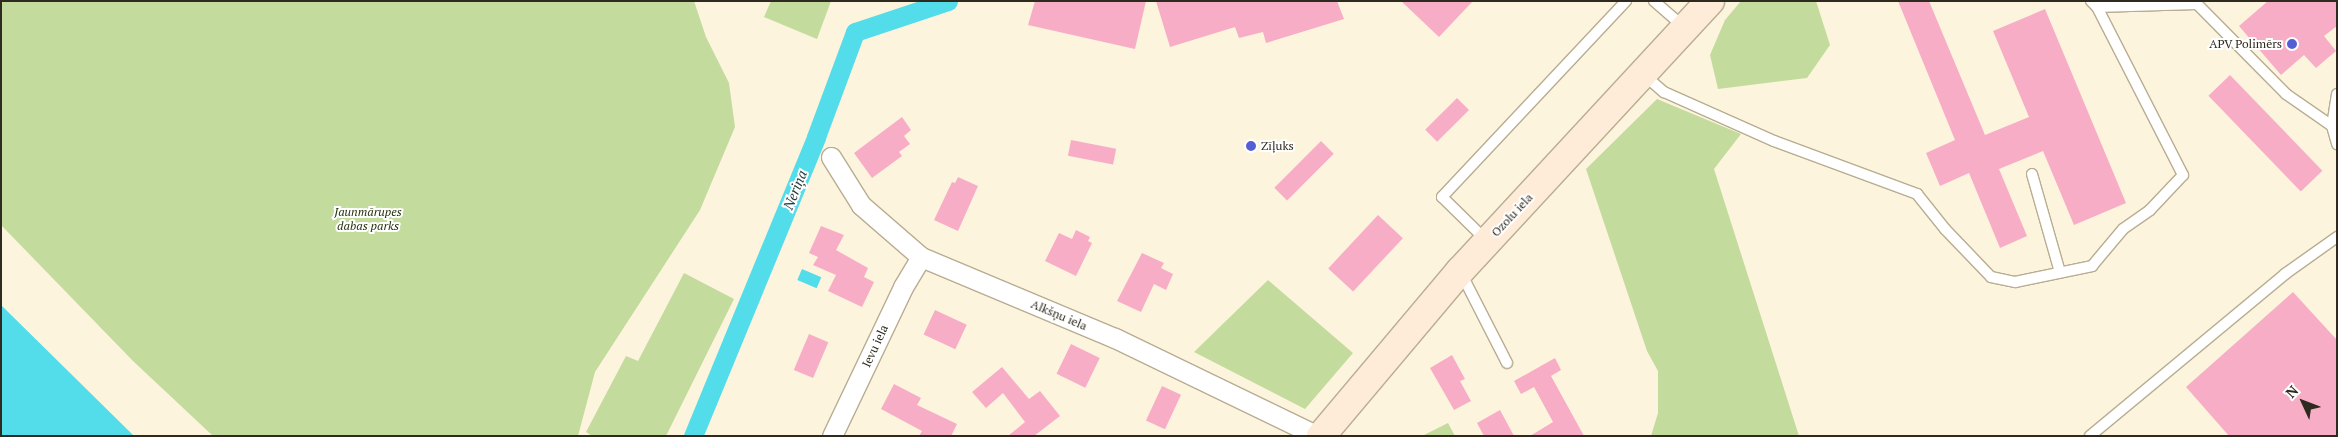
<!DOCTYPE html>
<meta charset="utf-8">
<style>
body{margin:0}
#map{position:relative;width:2338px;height:437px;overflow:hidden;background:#fdf4de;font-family:"PT Serif",serif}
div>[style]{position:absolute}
.green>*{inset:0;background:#c3db9d}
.water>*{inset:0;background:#53dce9;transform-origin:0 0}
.canal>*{height:19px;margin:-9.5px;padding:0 9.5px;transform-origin:9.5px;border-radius:9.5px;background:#53dce9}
.building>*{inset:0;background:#f8adc7;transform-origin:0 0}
.roads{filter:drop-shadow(1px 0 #b8ad92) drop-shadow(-1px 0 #b8ad92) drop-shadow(0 1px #b8ad92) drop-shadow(0 -1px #b8ad92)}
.lane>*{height:10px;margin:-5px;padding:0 5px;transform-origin:5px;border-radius:5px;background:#fff}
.street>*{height:19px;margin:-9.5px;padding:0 9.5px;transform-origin:9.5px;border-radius:9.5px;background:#fff}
.secondary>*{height:28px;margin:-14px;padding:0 14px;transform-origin:14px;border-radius:14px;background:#feecd9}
.dots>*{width:14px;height:14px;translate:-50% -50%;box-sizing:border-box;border:2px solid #fff;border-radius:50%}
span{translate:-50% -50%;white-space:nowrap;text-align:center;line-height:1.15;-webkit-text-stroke:4px #fff;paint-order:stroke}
.poi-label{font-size:12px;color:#2e2a1f}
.right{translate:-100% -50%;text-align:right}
.left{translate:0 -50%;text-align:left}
.park-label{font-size:12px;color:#26320d;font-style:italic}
.street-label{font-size:12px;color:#2e2a1f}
.water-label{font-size:14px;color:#1e3638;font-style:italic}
.frame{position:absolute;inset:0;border:2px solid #2e2a1f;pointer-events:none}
.north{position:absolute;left:2278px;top:377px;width:50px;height:50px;-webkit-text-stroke:4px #fff;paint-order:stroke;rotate:313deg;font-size:14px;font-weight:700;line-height:20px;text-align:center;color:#2e2a1f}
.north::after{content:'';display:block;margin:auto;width:18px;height:22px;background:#2e2a1f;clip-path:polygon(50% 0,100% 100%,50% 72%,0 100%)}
</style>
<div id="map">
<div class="green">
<i style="clip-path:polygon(1px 1px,694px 1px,706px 37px,729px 83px,735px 127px,700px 210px,595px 372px,578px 436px,213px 436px,133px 361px,1px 225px)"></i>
<i style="clip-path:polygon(771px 1px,831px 1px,817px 39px,764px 17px)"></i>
<i style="clip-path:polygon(1741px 1px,1816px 1px,1830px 45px,1807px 78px,1718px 89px,1710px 55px,1725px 20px)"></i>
<i style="clip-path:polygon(1657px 99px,1741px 134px,1714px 169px,1799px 436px,1651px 436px,1658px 413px,1658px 371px,1647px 351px,1586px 169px)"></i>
<i style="clip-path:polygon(684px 273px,734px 299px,666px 436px,592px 436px,586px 432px,626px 356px,638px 361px)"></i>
<i style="clip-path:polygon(1268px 280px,1353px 353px,1305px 409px,1194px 352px)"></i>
<i style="clip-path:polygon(1448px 423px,1455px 436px,1422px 436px)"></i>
</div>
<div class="water">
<i style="left:802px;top:269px;width:21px;height:12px;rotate:23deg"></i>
<i style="clip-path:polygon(1px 305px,134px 436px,1px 436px)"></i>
</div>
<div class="canal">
<i style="left:693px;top:436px;width:323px;rotate:-67.6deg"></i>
<i style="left:816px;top:137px;width:112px;rotate:-69.6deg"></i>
<i style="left:855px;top:32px;width:98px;rotate:-18.4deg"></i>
</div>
<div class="building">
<i style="clip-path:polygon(1035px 1px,1146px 1px,1135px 49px,1028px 25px)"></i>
<i style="clip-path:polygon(1156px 1px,1337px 1px,1344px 19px,1266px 43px,1263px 32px,1239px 38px,1235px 27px,1170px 47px)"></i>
<i style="clip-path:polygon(1401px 1px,1473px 1px,1439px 37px)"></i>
<i style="clip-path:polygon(1898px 1px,1929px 1px,1985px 135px,2029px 117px,1993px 31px,2045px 9px,2126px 203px,2074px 225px,2043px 151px,1999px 169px,2027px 236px,2000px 248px,1969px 173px,1940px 186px,1926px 153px,1955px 140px)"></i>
<i style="clip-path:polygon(2268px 1px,2337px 1px,2337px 26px,2324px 36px,2336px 51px,2316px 68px,2304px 55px,2281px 75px,2239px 26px)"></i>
<i style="left:2230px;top:75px;width:133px;height:30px;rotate:46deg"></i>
<i style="left:1457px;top:98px;width:17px;height:45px;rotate:45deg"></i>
<i style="clip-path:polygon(902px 117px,911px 130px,904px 136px,910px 144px,899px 152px,902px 156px,872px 178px,854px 153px)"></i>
<i style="left:1071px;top:140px;width:46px;height:16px;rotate:11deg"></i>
<i style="left:1321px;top:141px;width:18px;height:66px;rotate:45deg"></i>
<i style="clip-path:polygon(958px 177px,978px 186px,958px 231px,934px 220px,952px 182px,955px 183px)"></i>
<i style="left:1378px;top:215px;width:34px;height:73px;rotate:43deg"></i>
<i style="clip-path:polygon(821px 226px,844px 235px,836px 250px,868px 268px,864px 277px,874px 282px,862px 307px,828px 291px,836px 275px,813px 265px,818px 257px,809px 253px)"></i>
<i style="clip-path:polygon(1076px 230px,1090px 237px,1088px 241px,1092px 243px,1076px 276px,1045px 261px,1059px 233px,1072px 239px)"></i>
<i style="clip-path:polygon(1142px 253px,1164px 263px,1161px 268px,1173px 274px,1166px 290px,1154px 284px,1141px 312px,1117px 301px)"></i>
<i style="clip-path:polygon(2293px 292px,2337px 340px,2337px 436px,2229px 436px,2186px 387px)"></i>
<i style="left:935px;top:310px;width:35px;height:27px;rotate:25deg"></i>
<i style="left:809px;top:334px;width:21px;height:39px;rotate:23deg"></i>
<i style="left:1071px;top:344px;width:32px;height:33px;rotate:26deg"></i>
<i style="clip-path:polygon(1452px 355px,1465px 379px,1460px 381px,1471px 401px,1454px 410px,1430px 368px)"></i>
<i style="clip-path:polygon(1555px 358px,1561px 370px,1551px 376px,1584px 436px,1530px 436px,1553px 422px,1534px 387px,1521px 394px,1514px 381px)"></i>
<i style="clip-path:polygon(1002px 367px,1029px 399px,1040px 391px,1060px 416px,1034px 436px,1008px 436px,1025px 422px,1003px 393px,986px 408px,972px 392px)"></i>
<i style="clip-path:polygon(894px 384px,921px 398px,917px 405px,957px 424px,951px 436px,919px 436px,922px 431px,881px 409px)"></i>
<i style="left:1162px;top:386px;width:21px;height:38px;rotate:25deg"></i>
<i style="clip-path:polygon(1500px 410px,1514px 436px,1484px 436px,1477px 423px)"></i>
</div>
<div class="roads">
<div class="lane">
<i style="left:1654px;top:1px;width:40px;rotate:41deg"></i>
<i style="left:2091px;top:1px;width:8px;rotate:45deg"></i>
<i style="left:2097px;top:7px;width:100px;rotate:-1.7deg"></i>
<i style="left:2197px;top:4px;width:127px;rotate:45.3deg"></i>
<i style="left:2286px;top:94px;width:56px;rotate:34.8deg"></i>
<i style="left:1643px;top:74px;width:28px;rotate:41deg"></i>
<i style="left:1664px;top:92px;width:120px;rotate:24deg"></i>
<i style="left:1774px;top:141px;width:153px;rotate:20.3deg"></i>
<i style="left:1917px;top:194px;width:45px;rotate:51.3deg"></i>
<i style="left:1945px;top:229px;width:66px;rotate:46.2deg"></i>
<i style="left:1991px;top:277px;width:25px;rotate:12deg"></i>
<i style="left:2015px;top:282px;width:79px;rotate:-11.7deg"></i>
<i style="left:2092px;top:266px;width:48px;rotate:-50deg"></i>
<i style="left:2123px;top:229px;width:33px;rotate:-35deg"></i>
<i style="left:2150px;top:210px;width:48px;rotate:-46.7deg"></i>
<i style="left:2183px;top:175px;width:189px;rotate:-117.1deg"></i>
<i style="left:2337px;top:94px;width:32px;rotate:99deg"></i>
<i style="left:2332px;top:126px;width:19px;rotate:74deg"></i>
<i style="left:2032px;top:174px;width:102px;rotate:74.1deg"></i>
<i style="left:1487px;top:241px;width:63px;rotate:-135.6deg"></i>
<i style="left:1442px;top:197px;width:269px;rotate:-46.8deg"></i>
<i style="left:1461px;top:273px;width:101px;rotate:62.9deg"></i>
<i style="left:2090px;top:436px;width:254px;rotate:-39.7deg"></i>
<i style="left:2285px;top:274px;width:64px;rotate:-35.4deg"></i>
</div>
<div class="street">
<i style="left:831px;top:157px;width:57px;rotate:58deg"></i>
<i style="left:861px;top:205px;width:79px;rotate:40.9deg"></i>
<i style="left:921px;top:257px;width:210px;rotate:22.7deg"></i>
<i style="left:1115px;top:338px;width:225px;rotate:25.8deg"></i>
<i style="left:832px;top:436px;width:165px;rotate:-64.5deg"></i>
<i style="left:903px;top:287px;width:35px;rotate:-59deg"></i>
</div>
<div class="secondary">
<i style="left:1321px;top:436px;width:216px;rotate:-49.9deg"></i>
<i style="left:1460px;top:271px;width:368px;rotate:-47.2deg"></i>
</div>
</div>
<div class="dots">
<i style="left:2292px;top:44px;background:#545fd6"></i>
<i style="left:1251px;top:146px;background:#545fd6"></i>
</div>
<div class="poi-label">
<span class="right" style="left:2282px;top:44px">APV Polimērs</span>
<span class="left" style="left:1261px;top:146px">Zīļuks</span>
</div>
<div class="park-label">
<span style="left:368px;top:219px">Jaunmārupes<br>dabas parks</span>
</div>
<div class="street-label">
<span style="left:1512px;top:215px;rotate:-47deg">Ozolu iela</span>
<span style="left:1059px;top:315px;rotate:23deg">Alkšņu iela</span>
<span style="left:875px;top:346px;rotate:-65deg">Ievu iela</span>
</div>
<div class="water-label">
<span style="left:795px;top:190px;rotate:-68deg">Neriņa</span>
</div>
<div class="frame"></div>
<div class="north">N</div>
</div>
